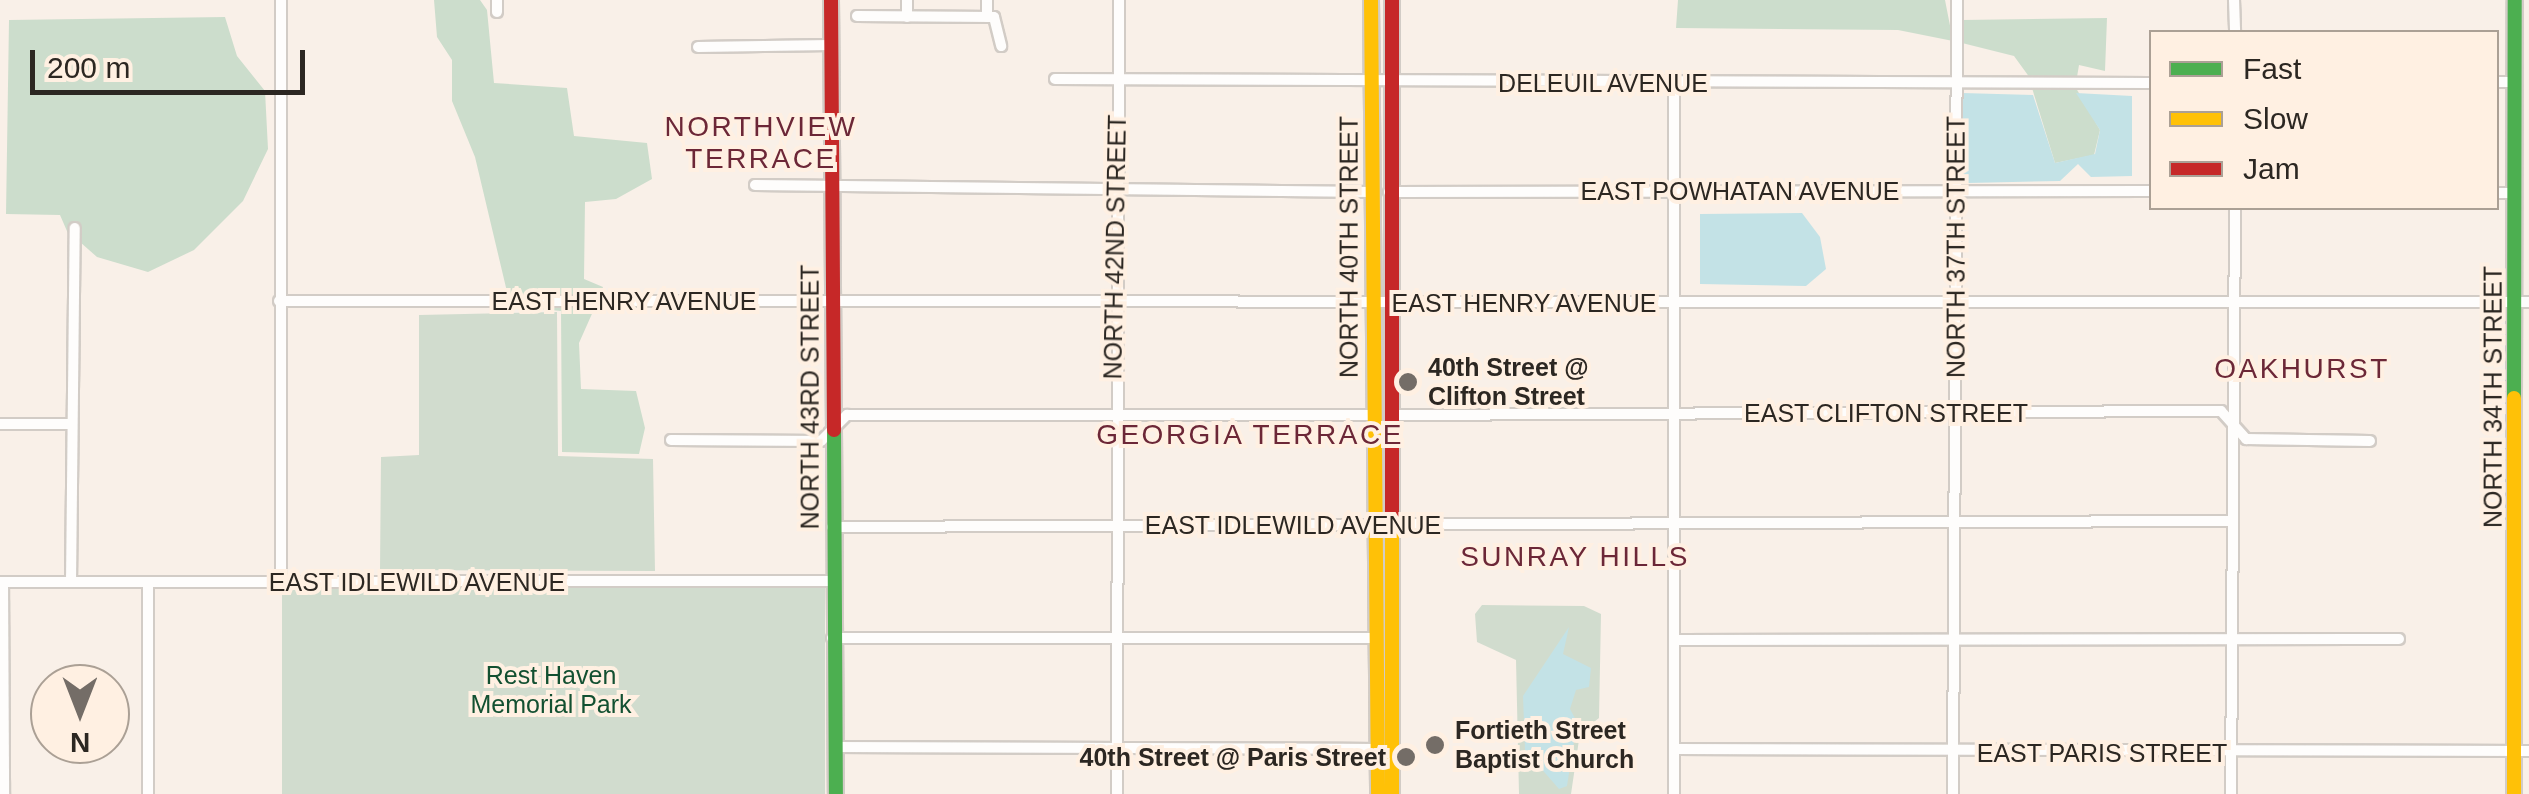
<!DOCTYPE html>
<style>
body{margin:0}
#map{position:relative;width:2529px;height:794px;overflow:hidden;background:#f9f0e8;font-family:Arial,sans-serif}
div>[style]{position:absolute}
.green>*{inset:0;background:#d1dcce;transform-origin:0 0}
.forest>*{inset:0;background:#cdc}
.water>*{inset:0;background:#c3e2e6}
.roads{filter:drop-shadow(2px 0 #d2ccc6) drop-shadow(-2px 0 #d2ccc6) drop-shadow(0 2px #d2ccc6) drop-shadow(0 -2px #d2ccc6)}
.street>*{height:10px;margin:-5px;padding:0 5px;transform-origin:5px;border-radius:5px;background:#fefdfc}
.fast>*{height:14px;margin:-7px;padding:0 7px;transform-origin:7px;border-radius:7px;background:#4caf50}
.slow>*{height:14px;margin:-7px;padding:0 7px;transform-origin:7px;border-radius:7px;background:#ffc107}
.jam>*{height:14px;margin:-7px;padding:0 7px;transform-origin:7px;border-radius:7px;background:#c62828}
.dots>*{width:28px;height:28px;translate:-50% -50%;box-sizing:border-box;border:5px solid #fff0e2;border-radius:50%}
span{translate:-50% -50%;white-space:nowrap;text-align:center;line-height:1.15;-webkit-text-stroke:8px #fff0e2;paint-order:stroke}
.street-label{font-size:25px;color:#2c2722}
.poi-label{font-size:25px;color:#2c2722;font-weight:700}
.left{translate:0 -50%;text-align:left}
.right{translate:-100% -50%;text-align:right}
.park-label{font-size:25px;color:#135031}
.neighbourhood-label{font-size:28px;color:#6c2737;letter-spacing:2.5px}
.legend{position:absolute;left:2149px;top:30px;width:350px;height:180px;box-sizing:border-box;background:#fff0e2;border:2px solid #aba095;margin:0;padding:12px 18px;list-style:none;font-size:30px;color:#2c2722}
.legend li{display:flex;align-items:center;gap:20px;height:50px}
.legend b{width:50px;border:2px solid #aba095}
.north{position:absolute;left:30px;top:664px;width:100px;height:100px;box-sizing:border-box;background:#fff0e2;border:2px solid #aba095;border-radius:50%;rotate:180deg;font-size:28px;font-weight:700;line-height:40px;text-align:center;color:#2c2722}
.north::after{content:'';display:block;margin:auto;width:35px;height:45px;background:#746d67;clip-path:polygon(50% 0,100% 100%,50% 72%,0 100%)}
.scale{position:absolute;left:30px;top:50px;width:275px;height:45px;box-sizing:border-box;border:5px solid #2c2722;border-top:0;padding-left:12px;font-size:30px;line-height:35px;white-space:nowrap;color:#2c2722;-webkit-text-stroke:8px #fff0e2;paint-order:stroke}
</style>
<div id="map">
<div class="green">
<i style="clip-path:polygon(557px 312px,558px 456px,653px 459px,655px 571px,380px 570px,381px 457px,419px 455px,419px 315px)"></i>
<i style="left:282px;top:586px;width:543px;height:208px"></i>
<i style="clip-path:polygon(1482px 605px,1584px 606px,1601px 614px,1599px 718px,1580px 733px,1571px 794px,1519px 794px,1516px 660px,1477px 642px,1475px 614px)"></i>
</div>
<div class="forest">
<i style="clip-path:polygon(434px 0,480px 0,487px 10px,494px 83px,567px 88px,574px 136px,647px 143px,652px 179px,616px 199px,585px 202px,584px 279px,603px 287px,600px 296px,508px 296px,475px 157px,452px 101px,452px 60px,437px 37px)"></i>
<i style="clip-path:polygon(1678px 0,1945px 0,1953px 41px,1898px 30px,1676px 28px)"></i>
<i style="clip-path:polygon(225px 17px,237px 56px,265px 91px,268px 149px,243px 201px,194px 250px,148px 272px,97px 257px,80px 242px,79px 222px,70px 223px,70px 238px,60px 215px,6px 214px,9px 20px)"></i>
<i style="clip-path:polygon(2107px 18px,2105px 71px,2079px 65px,2077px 77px,2030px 78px,2014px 56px,1962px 43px,1962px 20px)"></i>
<i style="clip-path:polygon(2032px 88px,2076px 88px,2100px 130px,2094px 155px,2055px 163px)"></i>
<i style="clip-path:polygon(508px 306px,595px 307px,579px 343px,581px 389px,636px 391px,645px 428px,639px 454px,562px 452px,561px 311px)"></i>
</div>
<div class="water">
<i style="clip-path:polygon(1962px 93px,2033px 95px,2055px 163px,2095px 154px,2100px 130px,2076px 93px,2132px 96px,2132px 176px,2091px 177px,2078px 164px,2060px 181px,1968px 183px,1962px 178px)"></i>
<i style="clip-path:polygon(1802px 213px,1820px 237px,1826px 269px,1806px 286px,1700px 284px,1700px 214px)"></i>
<i style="clip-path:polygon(1569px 627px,1563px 654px,1591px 668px,1589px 687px,1576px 690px,1570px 709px,1577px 722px,1567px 786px,1559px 789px,1525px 750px,1523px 696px)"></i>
</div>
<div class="roads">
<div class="street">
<i style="left:907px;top:0;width:17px;rotate:90deg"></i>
<i style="left:987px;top:0;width:17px;rotate:90deg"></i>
<i style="left:2234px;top:0;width:32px;rotate:88deg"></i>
<i style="left:497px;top:12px;width:12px;rotate:-90deg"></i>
<i style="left:857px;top:16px;width:137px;rotate:0.4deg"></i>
<i style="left:994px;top:17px;width:30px;rotate:76deg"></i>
<i style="left:698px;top:47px;width:132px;rotate:-0.9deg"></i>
<i style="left:1055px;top:79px;width:1097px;rotate:0.21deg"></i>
<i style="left:2496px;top:82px;width:18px"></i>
<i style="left:755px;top:185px;width:616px;rotate:0.65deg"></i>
<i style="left:1389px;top:192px;width:763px;rotate:-0.08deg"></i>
<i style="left:2496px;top:193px;width:19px"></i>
<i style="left:279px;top:301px;width:2250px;rotate:0.03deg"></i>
<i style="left:1390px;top:415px;width:831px;rotate:-0.28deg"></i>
<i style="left:2221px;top:411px;width:38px;rotate:48deg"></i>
<i style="left:2246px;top:439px;width:124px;rotate:0.9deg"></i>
<i style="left:0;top:424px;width:68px"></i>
<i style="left:671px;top:440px;width:150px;rotate:0.4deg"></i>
<i style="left:821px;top:441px;width:37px;rotate:-45deg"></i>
<i style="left:847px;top:415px;width:525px"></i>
<i style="left:832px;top:527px;width:1401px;rotate:-0.25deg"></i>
<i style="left:0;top:582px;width:833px;rotate:-0.07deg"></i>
<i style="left:3px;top:582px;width:212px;rotate:89.7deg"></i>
<i style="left:71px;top:582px;width:354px;rotate:-89.4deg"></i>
<i style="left:148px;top:582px;width:212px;rotate:90deg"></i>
<i style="left:281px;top:582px;width:582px;rotate:-90deg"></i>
<i style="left:832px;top:638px;width:545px"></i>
<i style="left:1675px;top:640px;width:724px;rotate:-0.08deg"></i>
<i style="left:836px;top:747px;width:540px;rotate:0.21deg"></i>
<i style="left:1674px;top:749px;width:855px;rotate:0.13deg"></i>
<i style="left:1117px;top:794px;width:794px;rotate:-89.86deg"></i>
<i style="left:1674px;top:794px;width:711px;rotate:-90deg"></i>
<i style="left:1953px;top:794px;width:794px;rotate:-89.71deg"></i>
<i style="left:2231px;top:794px;width:586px;rotate:-89.61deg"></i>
</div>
<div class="fast">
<i style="left:2514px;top:398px;width:398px;rotate:-89.9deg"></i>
<i style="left:834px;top:430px;width:364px;rotate:89.7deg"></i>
</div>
<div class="slow">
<i style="left:1371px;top:0;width:794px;rotate:89.49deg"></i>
<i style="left:1392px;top:526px;width:268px;rotate:90deg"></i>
<i style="left:2514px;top:794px;width:396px;rotate:-90deg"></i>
</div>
<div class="jam">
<i style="left:831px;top:0;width:430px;rotate:89.6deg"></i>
<i style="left:1392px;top:0;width:526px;rotate:90deg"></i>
</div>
</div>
<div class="dots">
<i style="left:1408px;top:382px;background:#746d67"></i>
<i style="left:1435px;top:745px;background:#746d67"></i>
<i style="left:1406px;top:757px;background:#746d67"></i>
</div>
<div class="street-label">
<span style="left:1603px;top:83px">DELEUIL AVENUE</span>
<span style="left:1740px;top:191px">EAST POWHATAN AVENUE</span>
<span style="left:1115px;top:247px;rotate:-89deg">NORTH 42ND STREET</span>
<span style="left:1349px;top:247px;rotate:-90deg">NORTH 40TH STREET</span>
<span style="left:1956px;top:247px;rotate:-90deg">NORTH 37TH STREET</span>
<span style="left:624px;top:301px">EAST HENRY AVENUE</span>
<span style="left:1524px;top:303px">EAST HENRY AVENUE</span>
<span style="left:810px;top:397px;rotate:-90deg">NORTH 43RD STREET</span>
<span style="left:2493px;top:397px;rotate:-90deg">NORTH 34TH STREET</span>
<span style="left:1886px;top:413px">EAST CLIFTON STREET</span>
<span style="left:1293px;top:525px">EAST IDLEWILD AVENUE</span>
<span style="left:417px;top:582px">EAST IDLEWILD AVENUE</span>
<span style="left:2102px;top:753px">EAST PARIS STREET</span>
</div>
<div class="poi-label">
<span class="left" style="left:1428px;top:382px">40th Street @<br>Clifton Street</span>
<span class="left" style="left:1455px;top:745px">Fortieth Street<br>Baptist Church</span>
<span class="right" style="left:1386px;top:757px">40th Street @ Paris Street</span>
</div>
<div class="park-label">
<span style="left:551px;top:690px">Rest Haven<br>Memorial Park</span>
</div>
<div class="neighbourhood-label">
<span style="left:761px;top:143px">NORTHVIEW<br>TERRACE</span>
<span style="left:2302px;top:369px">OAKHURST</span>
<span style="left:1250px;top:435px">GEORGIA TERRACE</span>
<span style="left:1575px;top:557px">SUNRAY HILLS</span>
</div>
<ul class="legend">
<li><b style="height:12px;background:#4caf50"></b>Fast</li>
<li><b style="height:12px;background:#ffc107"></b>Slow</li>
<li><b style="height:12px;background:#c62828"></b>Jam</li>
</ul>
<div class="north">N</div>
<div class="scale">200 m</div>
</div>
